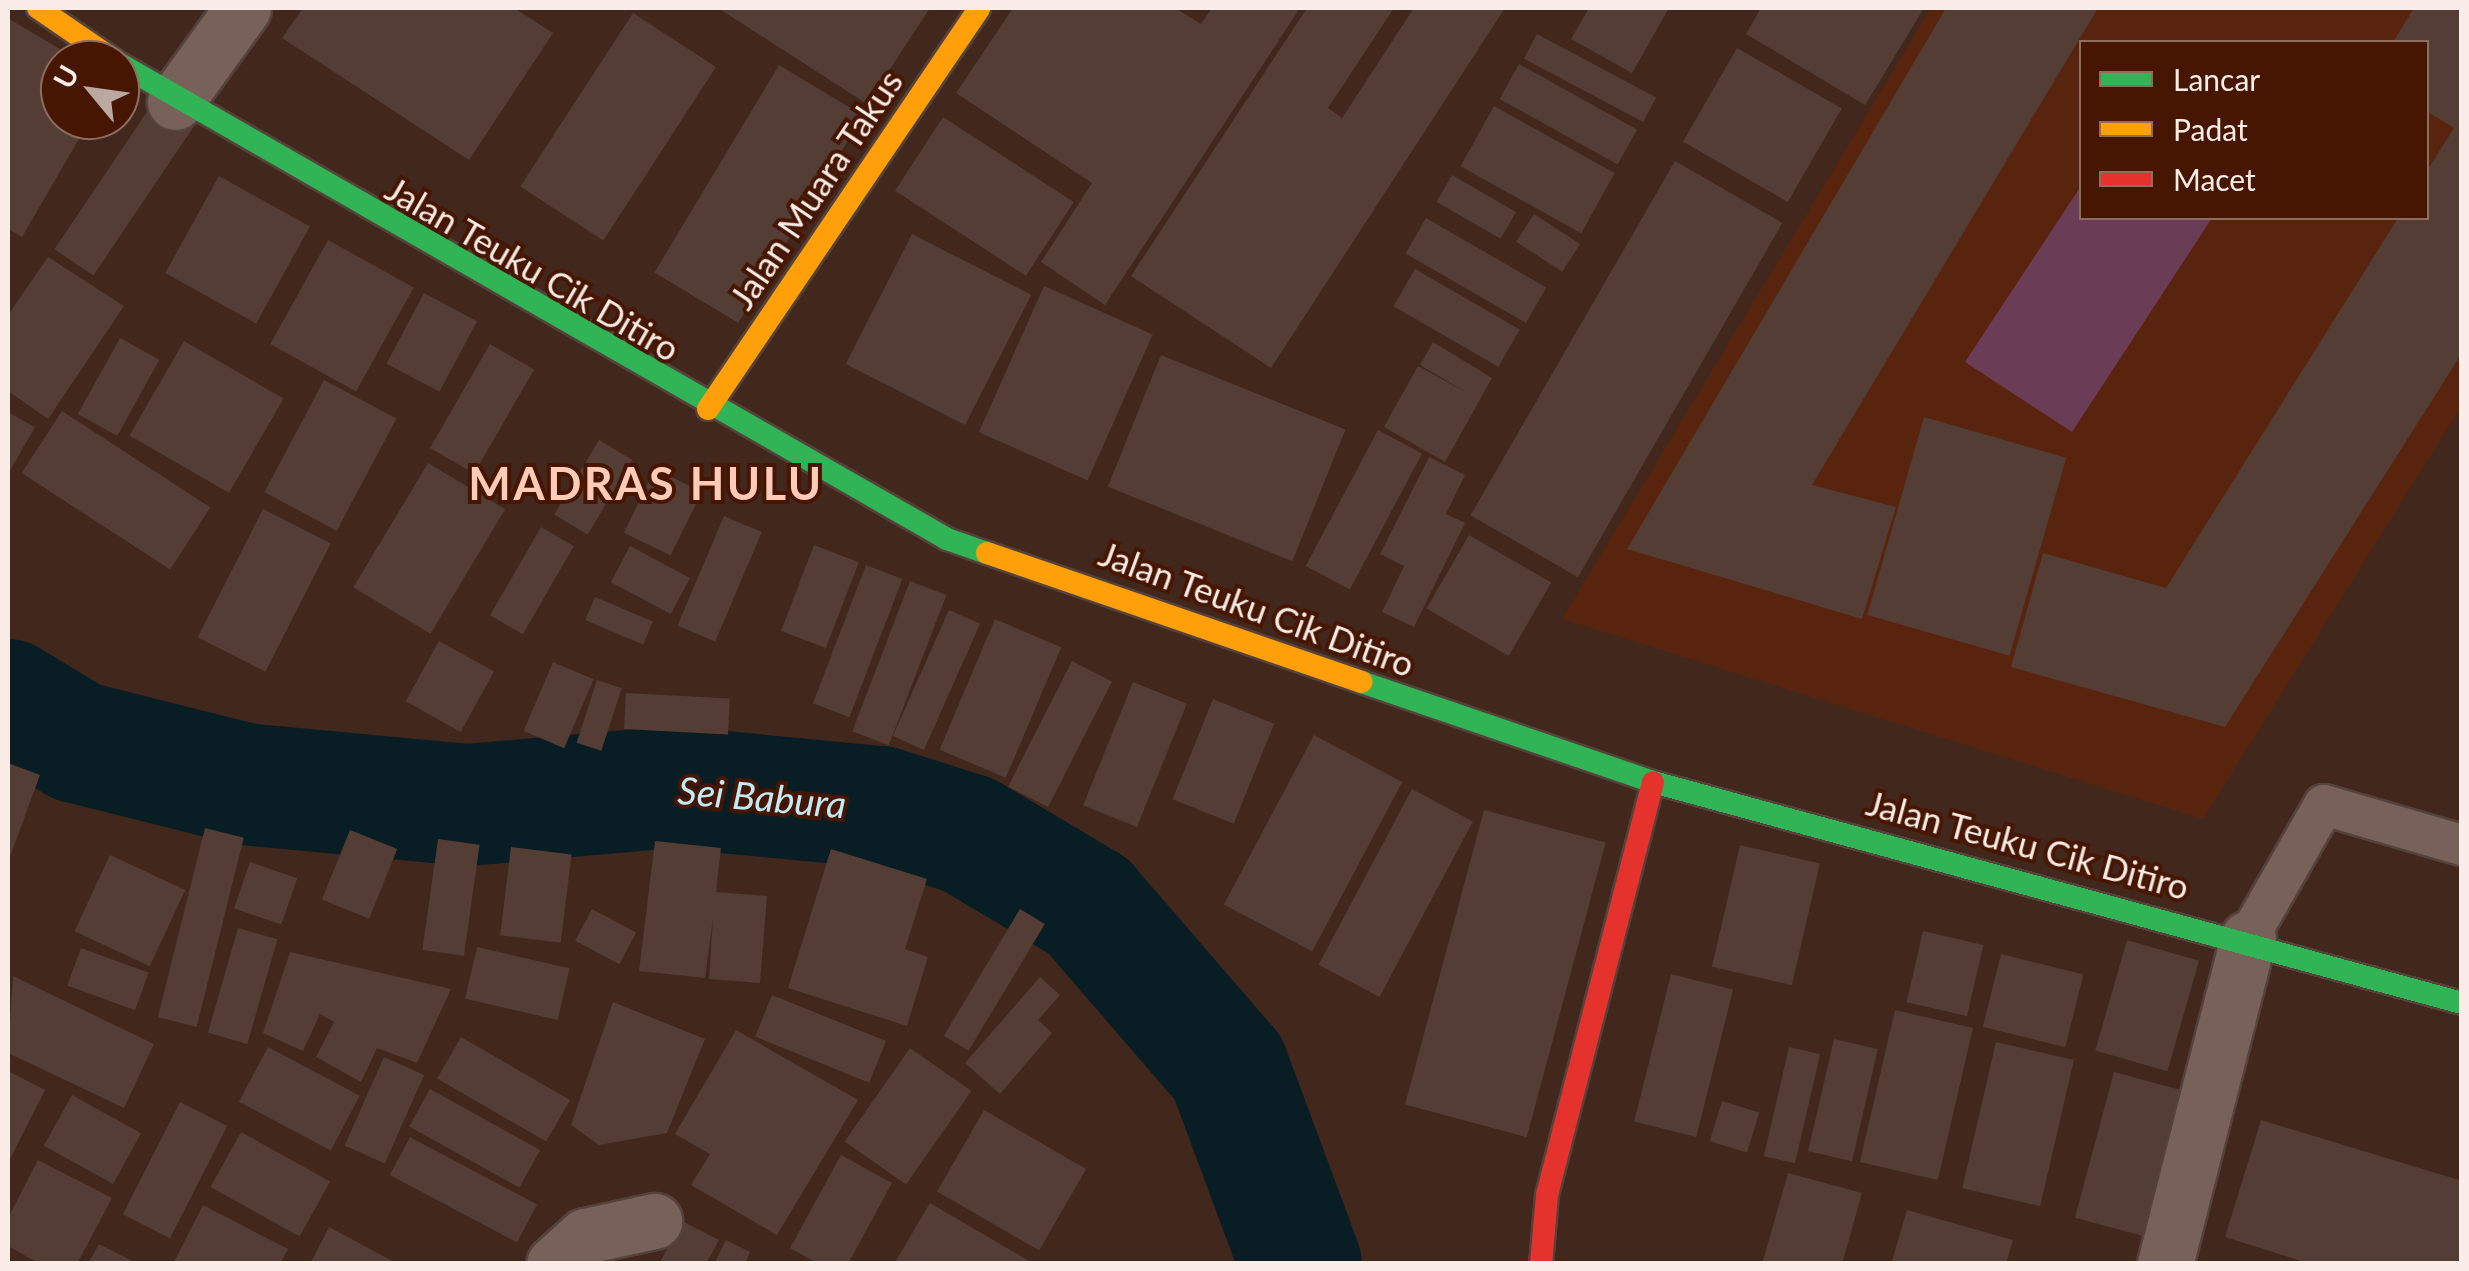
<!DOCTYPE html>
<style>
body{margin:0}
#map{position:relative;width:2469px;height:1271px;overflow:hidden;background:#42271c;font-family:Lato,sans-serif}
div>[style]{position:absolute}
.built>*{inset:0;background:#59240e}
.green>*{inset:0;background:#6a3c56}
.river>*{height:122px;margin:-61px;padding:0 61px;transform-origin:61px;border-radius:61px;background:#091e24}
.building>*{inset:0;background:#533d34;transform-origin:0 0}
.roads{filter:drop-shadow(2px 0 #54423b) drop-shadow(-2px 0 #54423b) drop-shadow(0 2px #54423b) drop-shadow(0 -2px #54423b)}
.lane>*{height:40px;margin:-20px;padding:0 20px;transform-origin:20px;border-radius:20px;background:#776158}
.street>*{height:55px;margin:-27.5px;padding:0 27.5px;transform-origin:27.5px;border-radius:27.5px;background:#776158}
.fast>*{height:22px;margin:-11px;padding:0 11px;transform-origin:11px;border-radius:11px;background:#30b455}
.slow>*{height:22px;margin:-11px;padding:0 11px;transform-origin:11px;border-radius:11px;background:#ff9f0a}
.jam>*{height:22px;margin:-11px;padding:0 11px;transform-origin:11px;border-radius:11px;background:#e5322d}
span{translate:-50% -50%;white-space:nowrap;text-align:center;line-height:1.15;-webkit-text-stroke:8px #461602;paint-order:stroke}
.street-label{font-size:35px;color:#faede8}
.water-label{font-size:38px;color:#c2ebfa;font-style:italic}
.district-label{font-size:45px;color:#fecbb8;font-weight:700;letter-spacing:2.5px}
.frame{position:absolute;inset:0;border:10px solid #faede8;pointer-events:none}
.legend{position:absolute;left:2079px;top:40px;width:350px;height:180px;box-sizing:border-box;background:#461602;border:2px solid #8e6c5e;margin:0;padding:12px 18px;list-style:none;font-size:30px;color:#faede8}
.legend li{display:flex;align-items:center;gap:20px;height:50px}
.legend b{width:50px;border:2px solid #8e6c5e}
.north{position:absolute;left:40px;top:40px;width:100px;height:100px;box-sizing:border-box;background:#461602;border:2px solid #8e6c5e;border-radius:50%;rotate:299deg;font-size:28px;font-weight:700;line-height:40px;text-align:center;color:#faede8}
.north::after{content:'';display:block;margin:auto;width:35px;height:45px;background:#baa8a1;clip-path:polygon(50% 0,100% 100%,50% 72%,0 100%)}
</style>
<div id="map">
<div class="built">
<i style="clip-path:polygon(evenodd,1931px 8px,2461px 8px,2461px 407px,2203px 819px,1562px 619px,1931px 8px,2082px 42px,2426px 42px,2426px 218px,2082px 218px,2082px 42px)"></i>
</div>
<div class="green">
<i style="clip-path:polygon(2081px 186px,2082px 218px,2212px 218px,2072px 432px,1965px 362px)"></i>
</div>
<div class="river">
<i style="left:8px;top:700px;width:81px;rotate:31.3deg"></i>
<i style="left:77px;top:742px;width:172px;rotate:14.1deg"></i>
<i style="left:244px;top:784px;width:224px;rotate:5.4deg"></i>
<i style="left:467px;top:805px;width:206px;rotate:-5deg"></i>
<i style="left:672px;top:787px;width:210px;rotate:5.5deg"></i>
<i style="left:881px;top:807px;width:92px;rotate:17.7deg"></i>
<i style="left:969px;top:835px;width:139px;rotate:30.8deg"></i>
<i style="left:1088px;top:906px;width:214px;rotate:49.2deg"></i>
<i style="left:1228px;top:1068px;width:209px;rotate:69.6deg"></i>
</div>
<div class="building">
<i style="clip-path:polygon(303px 8px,514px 8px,553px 33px,469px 160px,282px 38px)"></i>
<i style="clip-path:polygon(718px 8px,930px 8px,867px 104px)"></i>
<i style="clip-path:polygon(1013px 8px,1175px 8px,1201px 24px,1212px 8px,1300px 8px,1105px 305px,1041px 262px,1092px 183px,956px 93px)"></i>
<i style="clip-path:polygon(1307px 8px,1394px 8px,1328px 108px,1342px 118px,1414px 8px,1505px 8px,1271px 368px,1131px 276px)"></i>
<i style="clip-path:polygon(1589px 8px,1669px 8px,1632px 73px,1571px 39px)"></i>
<i style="clip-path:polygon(1761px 8px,1924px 8px,1865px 105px,1746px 34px)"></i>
<i style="clip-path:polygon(1946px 8px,2098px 8px,1812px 485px,1896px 507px,1862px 619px,1627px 549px)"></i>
<i style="clip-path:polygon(2414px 8px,2462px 8px,2462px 353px,2225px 727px,2011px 667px,2043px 553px,2166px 588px,2398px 218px,2426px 218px,2426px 172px,2454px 128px,2426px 111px,2426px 42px,2393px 42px)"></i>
<i style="left:633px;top:13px;width:99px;height:207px;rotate:33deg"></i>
<i style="clip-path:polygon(9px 19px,79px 60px,60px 60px,60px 120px,90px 120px,22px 237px,8px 229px)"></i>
<i style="left:1537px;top:34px;width:135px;height:28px;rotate:28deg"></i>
<i style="left:1737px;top:48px;width:121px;height:108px;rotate:30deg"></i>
<i style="left:1519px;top:64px;width:135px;height:40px;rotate:29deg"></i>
<i style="left:779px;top:65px;width:98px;height:242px;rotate:31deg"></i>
<i style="left:155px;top:100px;width:47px;height:180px;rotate:34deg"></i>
<i style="left:1494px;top:106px;width:138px;height:69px;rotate:29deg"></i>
<i style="left:943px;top:117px;width:156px;height:88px;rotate:33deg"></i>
<i style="left:1675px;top:161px;width:124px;height:409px;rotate:30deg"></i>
<i style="left:1452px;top:175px;width:74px;height:31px;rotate:30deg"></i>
<i style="left:219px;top:176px;width:104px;height:111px;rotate:29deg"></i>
<i style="left:1534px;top:214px;width:55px;height:33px;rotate:33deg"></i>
<i style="left:1426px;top:218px;width:139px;height:41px;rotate:30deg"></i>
<i style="left:912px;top:234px;width:134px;height:146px;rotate:27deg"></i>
<i style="left:328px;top:240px;width:98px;height:119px;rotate:29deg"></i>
<i style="clip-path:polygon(48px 257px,124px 306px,48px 419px,8px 391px,8px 315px)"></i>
<i style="left:1415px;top:269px;width:121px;height:43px;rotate:30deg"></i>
<i style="left:1044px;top:286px;width:119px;height:160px;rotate:24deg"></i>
<i style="left:424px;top:293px;width:60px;height:80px;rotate:28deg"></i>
<i style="left:120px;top:338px;width:45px;height:87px;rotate:29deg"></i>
<i style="left:184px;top:341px;width:115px;height:109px;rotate:30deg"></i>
<i style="clip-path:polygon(1433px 342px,1492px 378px,1445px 462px,1384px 427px,1418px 366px,1469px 394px,1420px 365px)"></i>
<i style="left:490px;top:344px;width:51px;height:120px;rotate:30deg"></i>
<i style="left:1161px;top:355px;width:199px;height:142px;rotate:22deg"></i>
<i style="left:324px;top:380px;width:82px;height:127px;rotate:28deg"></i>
<i style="left:62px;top:411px;width:177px;height:74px;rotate:33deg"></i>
<i style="clip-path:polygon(8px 412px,35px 427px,8px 474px)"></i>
<i style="left:1924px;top:417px;width:148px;height:206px;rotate:16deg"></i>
<i style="left:1378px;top:430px;width:50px;height:154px;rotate:28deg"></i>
<i style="left:599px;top:440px;width:39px;height:87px;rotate:31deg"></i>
<i style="clip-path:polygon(1429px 457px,1465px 475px,1446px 514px,1465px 523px,1414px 627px,1382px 612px,1404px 566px,1380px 554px)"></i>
<i style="left:428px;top:463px;width:90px;height:145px;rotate:31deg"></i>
<i style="left:655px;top:469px;width:52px;height:71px;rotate:26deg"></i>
<i style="left:263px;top:509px;width:76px;height:144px;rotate:27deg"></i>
<i style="left:724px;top:516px;width:41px;height:119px;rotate:23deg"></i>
<i style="left:541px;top:527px;width:38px;height:102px;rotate:30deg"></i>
<i style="left:1469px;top:535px;width:95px;height:85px;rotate:30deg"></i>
<i style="left:814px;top:545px;width:48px;height:92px;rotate:21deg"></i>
<i style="left:630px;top:546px;width:68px;height:41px;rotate:28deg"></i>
<i style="left:866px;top:565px;width:39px;height:148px;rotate:21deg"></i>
<i style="left:910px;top:581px;width:39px;height:161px;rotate:21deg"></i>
<i style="left:595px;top:597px;width:63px;height:25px;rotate:23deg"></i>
<i style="left:949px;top:610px;width:34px;height:138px;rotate:24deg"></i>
<i style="left:995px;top:619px;width:72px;height:142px;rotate:23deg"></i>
<i style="left:439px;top:641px;width:63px;height:69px;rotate:29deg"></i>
<i style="left:1072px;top:661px;width:45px;height:141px;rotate:27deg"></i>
<i style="left:553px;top:662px;width:44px;height:75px;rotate:23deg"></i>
<i style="left:597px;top:680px;width:26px;height:66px;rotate:18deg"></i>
<i style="left:1133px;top:682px;width:58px;height:133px;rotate:22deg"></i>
<i style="left:626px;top:693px;width:104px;height:36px;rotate:3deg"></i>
<i style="left:1213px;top:699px;width:66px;height:108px;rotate:22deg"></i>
<i style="left:1314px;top:735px;width:100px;height:192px;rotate:28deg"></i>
<i style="clip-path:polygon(8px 763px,40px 775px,8px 862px)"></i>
<i style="left:1412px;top:789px;width:69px;height:199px;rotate:28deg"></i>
<i style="left:1484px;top:810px;width:126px;height:305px;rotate:15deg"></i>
<i style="left:205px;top:828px;width:40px;height:195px;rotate:14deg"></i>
<i style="left:350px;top:830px;width:51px;height:75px;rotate:22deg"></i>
<i style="left:438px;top:839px;width:42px;height:112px;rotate:8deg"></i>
<i style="clip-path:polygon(655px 841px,721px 848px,716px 892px,767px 896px,760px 983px,709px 979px,713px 918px,705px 978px,639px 971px)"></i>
<i style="left:1740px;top:845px;width:82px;height:125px;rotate:13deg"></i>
<i style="left:511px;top:847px;width:61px;height:89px;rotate:7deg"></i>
<i style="clip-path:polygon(831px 849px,927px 879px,905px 949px,928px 957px,907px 1026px,788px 988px)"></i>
<i style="left:110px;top:855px;width:83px;height:84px;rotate:25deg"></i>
<i style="left:250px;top:862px;width:50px;height:49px;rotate:19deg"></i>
<i style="left:592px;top:909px;width:50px;height:36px;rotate:28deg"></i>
<i style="left:1020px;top:909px;width:29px;height:148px;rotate:31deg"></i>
<i style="left:238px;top:928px;width:41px;height:109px;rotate:16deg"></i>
<i style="left:1923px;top:931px;width:62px;height:73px;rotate:13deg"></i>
<i style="left:2127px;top:940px;width:75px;height:115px;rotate:16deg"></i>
<i style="left:477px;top:947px;width:95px;height:53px;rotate:13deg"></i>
<i style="left:81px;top:948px;width:72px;height:40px;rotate:20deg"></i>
<i style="clip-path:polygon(290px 952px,451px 989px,417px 1063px,377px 1048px,361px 1082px,316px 1057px,334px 1022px,320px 1014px,303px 1051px,263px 1033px)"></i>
<i style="left:2001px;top:954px;width:85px;height:75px;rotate:14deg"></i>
<i style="left:1671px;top:974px;width:64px;height:152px;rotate:14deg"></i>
<i style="clip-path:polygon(13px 976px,154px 1044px,124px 1108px,8px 1053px)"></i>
<i style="clip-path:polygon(1040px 977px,1060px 995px,1038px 1020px,1052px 1033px,1000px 1094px,965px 1063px)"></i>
<i style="left:772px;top:995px;width:123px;height:45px;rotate:22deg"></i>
<i style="clip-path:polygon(613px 1002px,705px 1039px,667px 1133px,599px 1145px,571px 1125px)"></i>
<i style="left:1895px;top:1010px;width:80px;height:156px;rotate:13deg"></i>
<i style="clip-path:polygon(736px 1030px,858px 1100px,777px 1235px,691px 1185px,710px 1154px,675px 1134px)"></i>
<i style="left:461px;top:1037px;width:126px;height:48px;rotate:30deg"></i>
<i style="left:1834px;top:1039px;width:45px;height:115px;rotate:13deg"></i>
<i style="left:1996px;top:1042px;width:80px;height:150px;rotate:13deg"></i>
<i style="left:268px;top:1047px;width:104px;height:62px;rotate:28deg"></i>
<i style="left:1789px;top:1047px;width:32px;height:112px;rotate:13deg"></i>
<i style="left:910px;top:1048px;width:75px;height:114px;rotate:35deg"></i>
<i style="left:384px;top:1057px;width:44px;height:97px;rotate:24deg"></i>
<i style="clip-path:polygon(8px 1071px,45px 1090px,8px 1163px)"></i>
<i style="left:2114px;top:1072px;width:77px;height:151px;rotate:15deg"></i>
<i style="left:430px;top:1089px;width:126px;height:43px;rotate:29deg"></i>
<i style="left:72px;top:1095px;width:79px;height:58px;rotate:29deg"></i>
<i style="left:1722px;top:1101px;width:39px;height:42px;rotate:17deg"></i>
<i style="left:180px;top:1102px;width:53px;height:126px;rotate:27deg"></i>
<i style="left:984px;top:1110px;width:118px;height:94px;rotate:30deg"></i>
<i style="clip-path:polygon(2261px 1120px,2462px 1181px,2462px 1264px,2311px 1264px,2225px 1237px)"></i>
<i style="left:241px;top:1132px;width:102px;height:63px;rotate:29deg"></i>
<i style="left:410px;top:1137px;width:144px;height:43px;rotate:28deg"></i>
<i style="clip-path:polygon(841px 1155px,892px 1183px,848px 1264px,819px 1264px,790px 1248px)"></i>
<i style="clip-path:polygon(38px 1160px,112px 1198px,77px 1264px,40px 1264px,8px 1246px,8px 1218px)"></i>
<i style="clip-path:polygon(1788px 1173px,1862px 1193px,1842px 1264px,1762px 1264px)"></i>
<i style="clip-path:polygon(930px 1203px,1034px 1264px,894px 1264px)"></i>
<i style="clip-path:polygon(203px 1205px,288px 1249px,280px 1264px,173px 1264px)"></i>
<i style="clip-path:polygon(1907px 1210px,2013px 1240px,2006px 1264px,1891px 1264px)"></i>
<i style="clip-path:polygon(682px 1221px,719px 1240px,706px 1264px,659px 1264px)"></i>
<i style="clip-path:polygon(329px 1227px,398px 1264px,310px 1264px)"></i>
<i style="clip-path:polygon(726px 1240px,750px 1252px,745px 1264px,714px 1264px)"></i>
<i style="clip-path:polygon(99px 1244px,138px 1264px,88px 1264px)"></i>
</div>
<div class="roads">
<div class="lane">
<i style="left:2248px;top:938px;width:153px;rotate:-60.3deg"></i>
<i style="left:2324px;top:805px;width:144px;rotate:16.2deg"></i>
</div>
<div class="street">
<i style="left:175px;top:102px;width:116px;rotate:-54.1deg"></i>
<i style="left:554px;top:1264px;width:42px;rotate:-42.1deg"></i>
<i style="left:585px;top:1236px;width:71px;rotate:-12.3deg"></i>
<i style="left:2165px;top:1264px;width:336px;rotate:-75.7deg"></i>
</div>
<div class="fast">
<i style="left:120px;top:64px;width:954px;rotate:29.87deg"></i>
<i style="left:947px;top:539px;width:42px;rotate:19.3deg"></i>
<i style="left:1361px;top:682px;width:309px;rotate:18.9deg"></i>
<i style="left:1653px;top:782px;width:839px;rotate:15.28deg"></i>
</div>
<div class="slow">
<i style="left:38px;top:8px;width:92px;rotate:34.4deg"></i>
<i style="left:708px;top:409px;width:484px;rotate:-55.9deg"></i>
<i style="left:987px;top:553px;width:396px;rotate:19deg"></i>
</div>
<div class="jam">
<i style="left:1541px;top:1264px;width:69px;rotate:-85deg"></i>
<i style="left:1547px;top:1195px;width:426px;rotate:-75.6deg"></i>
</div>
</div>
<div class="street-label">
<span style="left:815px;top:189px;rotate:-56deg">Jalan Muara Takus</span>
<span style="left:533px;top:268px;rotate:30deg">Jalan Teuku Cik Ditiro</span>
<span style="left:1257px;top:608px;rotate:20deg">Jalan Teuku Cik Ditiro</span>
<span style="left:2028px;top:844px;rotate:15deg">Jalan Teuku Cik Ditiro</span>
</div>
<div class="water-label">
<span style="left:762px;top:797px;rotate:5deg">Sei Babura</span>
</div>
<div class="district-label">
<span style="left:646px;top:484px">MADRAS HULU</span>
</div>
<div class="frame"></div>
<ul class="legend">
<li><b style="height:12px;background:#30b455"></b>Lancar</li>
<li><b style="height:12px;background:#ff9f0a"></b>Padat</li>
<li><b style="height:12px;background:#e5322d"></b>Macet</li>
</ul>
<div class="north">U</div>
</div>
